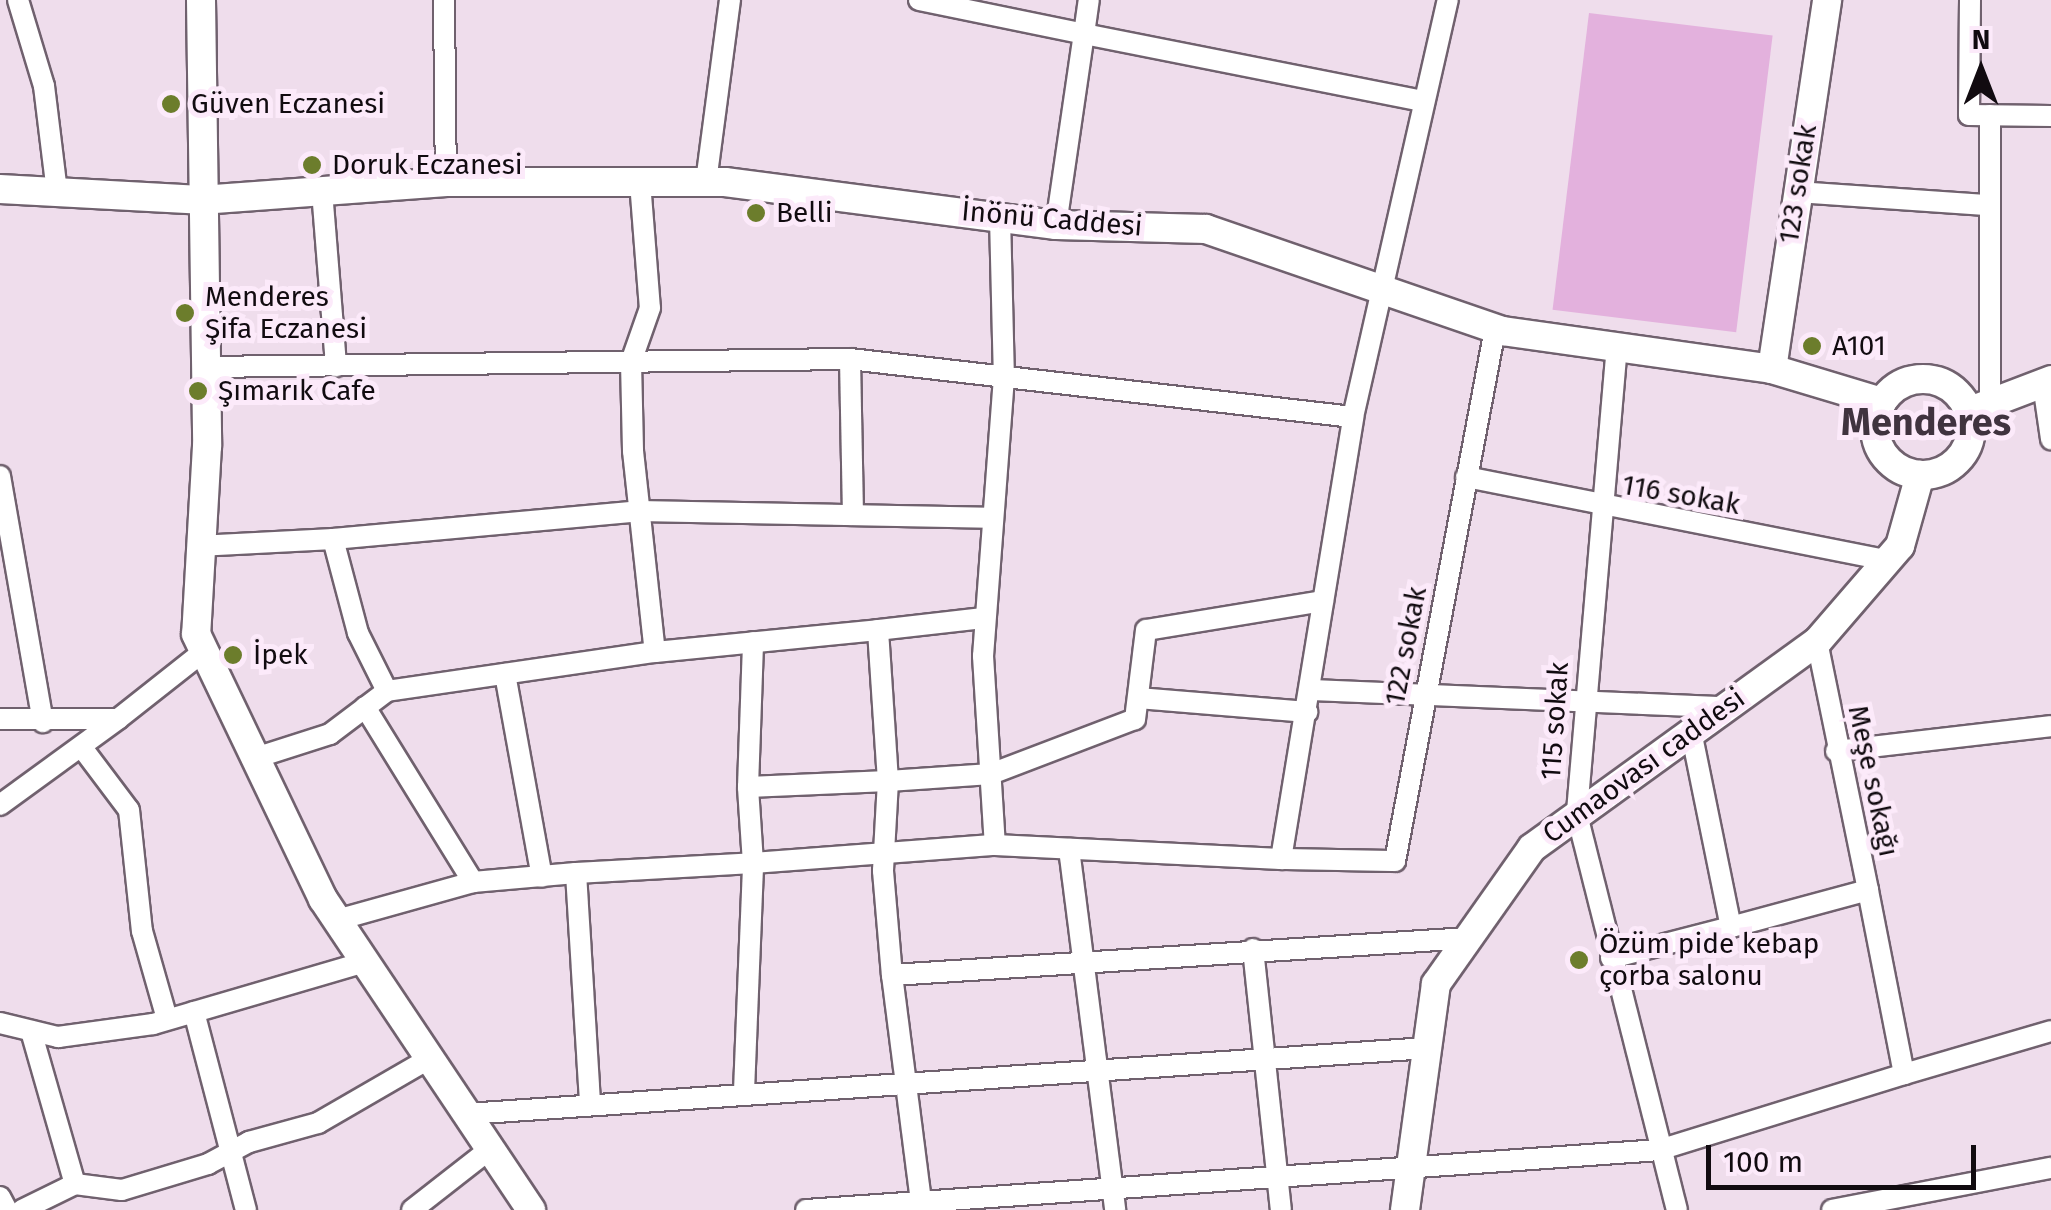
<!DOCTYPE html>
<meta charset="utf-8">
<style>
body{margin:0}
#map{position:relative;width:2051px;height:1210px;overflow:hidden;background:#efddec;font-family:"Fira Sans",sans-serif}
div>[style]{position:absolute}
.green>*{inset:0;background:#e3b1dd;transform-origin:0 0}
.roads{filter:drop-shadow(2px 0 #70616e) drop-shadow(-2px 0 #70616e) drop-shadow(0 2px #70616e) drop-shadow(0 -2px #70616e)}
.street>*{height:20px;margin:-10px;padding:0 10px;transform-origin:10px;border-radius:10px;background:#fff}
.secondary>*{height:28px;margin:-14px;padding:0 14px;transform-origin:14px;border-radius:14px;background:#fff}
.secondary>.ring{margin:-14px;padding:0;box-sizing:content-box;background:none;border:28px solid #fff;border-radius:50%}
.dots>*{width:28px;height:28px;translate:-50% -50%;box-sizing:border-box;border:5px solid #fceafa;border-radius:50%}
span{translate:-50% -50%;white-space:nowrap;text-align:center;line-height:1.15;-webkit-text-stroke:10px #fceafa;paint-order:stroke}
.poi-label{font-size:28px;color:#110b10}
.left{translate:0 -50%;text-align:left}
.street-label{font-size:28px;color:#110b10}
.district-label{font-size:38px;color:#40333f;font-weight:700}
.north{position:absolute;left:1931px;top:20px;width:100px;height:100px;-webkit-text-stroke:8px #fceafa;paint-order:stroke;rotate:0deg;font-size:28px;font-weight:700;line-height:40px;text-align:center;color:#110b10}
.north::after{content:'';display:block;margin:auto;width:35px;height:45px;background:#110b10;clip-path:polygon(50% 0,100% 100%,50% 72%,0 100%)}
.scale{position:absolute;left:1706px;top:1145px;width:270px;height:45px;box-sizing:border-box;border:5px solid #110b10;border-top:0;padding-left:12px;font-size:30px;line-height:35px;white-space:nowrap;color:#110b10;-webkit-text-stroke:8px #fceafa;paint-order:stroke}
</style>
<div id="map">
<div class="green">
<i style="left:1589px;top:13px;width:185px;height:299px;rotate:7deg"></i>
</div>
<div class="roads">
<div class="street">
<i style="left:18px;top:0;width:90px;rotate:73.2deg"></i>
<i style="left:44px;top:86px;width:107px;rotate:83deg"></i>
<i style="left:444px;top:0;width:182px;rotate:89.4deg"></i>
<i style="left:919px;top:0;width:168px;rotate:11.6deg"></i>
<i style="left:1084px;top:34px;width:34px;rotate:-82deg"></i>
<i style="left:1970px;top:0;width:115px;rotate:90.5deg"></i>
<i style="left:1969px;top:115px;width:82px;rotate:0.7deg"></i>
<i style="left:1990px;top:115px;width:287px;rotate:90deg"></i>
<i style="left:640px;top:182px;width:126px;rotate:85.5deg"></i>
<i style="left:650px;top:308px;width:57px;rotate:109.4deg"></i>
<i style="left:631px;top:362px;width:89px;rotate:88.7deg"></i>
<i style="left:633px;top:451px;width:202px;rotate:83.8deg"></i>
<i style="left:655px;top:652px;width:224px;rotate:-5.6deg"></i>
<i style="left:706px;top:182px;width:184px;rotate:-82.5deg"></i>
<i style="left:322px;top:191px;width:176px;rotate:85.4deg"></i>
<i style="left:1796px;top:192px;width:191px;rotate:3.9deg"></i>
<i style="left:1000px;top:217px;width:160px;rotate:88.6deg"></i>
<i style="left:1004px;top:377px;width:280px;rotate:94.3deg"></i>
<i style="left:983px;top:656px;width:189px;rotate:86.4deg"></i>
<i style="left:995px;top:845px;width:286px;rotate:2.8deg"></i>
<i style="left:1281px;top:859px;width:448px;rotate:-80.7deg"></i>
<i style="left:1056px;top:225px;width:193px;rotate:-81.7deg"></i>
<i style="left:1084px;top:34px;width:346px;rotate:11.2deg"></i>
<i style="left:1617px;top:345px;width:472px;rotate:94.9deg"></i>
<i style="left:1577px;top:815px;width:407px;rotate:75.8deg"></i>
<i style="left:850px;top:359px;width:156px;rotate:88.9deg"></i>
<i style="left:205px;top:367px;width:645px;rotate:-0.71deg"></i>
<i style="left:850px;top:359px;width:506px;rotate:6.58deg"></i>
<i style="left:1353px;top:417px;width:428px;rotate:-77.2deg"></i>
<i style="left:2043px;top:384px;width:56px;rotate:81.7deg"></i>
<i style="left:0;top:476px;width:250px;rotate:80.1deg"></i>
<i style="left:1466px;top:477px;width:429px;rotate:11.2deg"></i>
<i style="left:198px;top:546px;width:135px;rotate:-3deg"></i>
<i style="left:1323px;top:601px;width:179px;rotate:170.7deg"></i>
<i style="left:1146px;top:630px;width:90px;rotate:97deg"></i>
<i style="left:1135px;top:719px;width:154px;rotate:159.1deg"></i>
<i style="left:991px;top:774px;width:103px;rotate:176.1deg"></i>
<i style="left:888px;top:781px;width:90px;rotate:93.2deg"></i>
<i style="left:883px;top:871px;width:104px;rotate:85.1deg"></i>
<i style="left:892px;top:975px;width:578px;rotate:-3.67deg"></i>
<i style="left:505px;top:674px;width:206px;rotate:79.7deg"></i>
<i style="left:1312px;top:690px;width:412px;rotate:2.4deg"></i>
<i style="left:387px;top:691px;width:65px;rotate:-116.6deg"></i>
<i style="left:358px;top:633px;width:97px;rotate:-104.9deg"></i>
<i style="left:333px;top:539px;width:307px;rotate:-5.2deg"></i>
<i style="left:639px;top:511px;width:349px;rotate:1.1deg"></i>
<i style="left:1138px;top:698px;width:170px;rotate:4.7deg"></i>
<i style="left:365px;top:707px;width:206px;rotate:58.3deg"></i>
<i style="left:0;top:719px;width:118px"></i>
<i style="left:118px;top:719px;width:110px;rotate:-38.3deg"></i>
<i style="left:1691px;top:731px;width:200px;rotate:78.5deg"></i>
<i style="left:1731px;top:927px;width:142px;rotate:-15.1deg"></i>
<i style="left:1868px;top:890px;width:253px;rotate:-101.6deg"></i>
<i style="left:83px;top:749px;width:76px;rotate:53deg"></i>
<i style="left:129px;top:810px;width:122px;rotate:83.9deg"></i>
<i style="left:142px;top:931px;width:91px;rotate:74.1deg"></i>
<i style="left:1836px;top:751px;width:216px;rotate:-6.6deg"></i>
<i style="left:252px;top:759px;width:82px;rotate:-17.8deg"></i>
<i style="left:330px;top:734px;width:71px;rotate:-37deg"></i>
<i style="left:387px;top:691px;width:271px;rotate:-8.3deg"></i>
<i style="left:748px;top:787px;width:145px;rotate:-88deg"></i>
<i style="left:0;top:805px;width:146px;rotate:-36.1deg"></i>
<i style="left:1069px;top:849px;width:364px;rotate:82.7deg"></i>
<i style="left:1281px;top:859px;width:114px;rotate:1deg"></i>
<i style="left:1395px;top:861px;width:541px;rotate:-79.35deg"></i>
<i style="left:576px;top:873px;width:177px;rotate:-3.2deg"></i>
<i style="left:753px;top:863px;width:76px;rotate:-93.8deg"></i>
<i style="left:748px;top:787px;width:140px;rotate:-2.5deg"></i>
<i style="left:888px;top:781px;width:151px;rotate:-93.8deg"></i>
<i style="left:878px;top:630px;width:107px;rotate:-6.5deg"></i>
<i style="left:337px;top:920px;width:141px;rotate:-15.6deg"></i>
<i style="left:473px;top:882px;width:103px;rotate:-5deg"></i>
<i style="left:576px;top:873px;width:231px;rotate:86.5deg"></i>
<i style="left:1253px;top:949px;width:262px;rotate:83.9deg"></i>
<i style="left:1611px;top:958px;width:124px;rotate:-14.5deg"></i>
<i style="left:892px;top:975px;width:237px;rotate:82.7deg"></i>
<i style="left:194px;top:1012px;width:205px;rotate:75.3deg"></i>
<i style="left:0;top:1023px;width:60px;rotate:13.6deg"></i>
<i style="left:58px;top:1037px;width:96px;rotate:-7.8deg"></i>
<i style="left:153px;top:1024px;width:221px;rotate:-16.3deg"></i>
<i style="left:31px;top:1031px;width:159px;rotate:74deg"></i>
<i style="left:1904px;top:1074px;width:153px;rotate:-16.3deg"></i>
<i style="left:744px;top:1091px;width:228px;rotate:-87.7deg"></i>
<i style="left:753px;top:863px;width:243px;rotate:-4.3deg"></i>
<i style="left:467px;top:1114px;width:962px;rotate:-3.93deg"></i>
<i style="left:0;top:1197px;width:15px;rotate:62deg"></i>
<i style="left:22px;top:1210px;width:59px;rotate:-26.1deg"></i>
<i style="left:75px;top:1184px;width:47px;rotate:7.3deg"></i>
<i style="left:122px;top:1190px;width:90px;rotate:-16.8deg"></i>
<i style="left:208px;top:1164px;width:47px;rotate:-28.2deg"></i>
<i style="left:249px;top:1142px;width:72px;rotate:-15.4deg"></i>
<i style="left:318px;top:1123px;width:129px;rotate:-30.1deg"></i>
<i style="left:412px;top:1210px;width:99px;rotate:-38deg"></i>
<i style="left:806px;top:1210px;width:855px;rotate:-4.02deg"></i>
<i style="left:1659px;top:1150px;width:257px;rotate:-17.2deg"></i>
<i style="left:1904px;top:1074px;width:187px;rotate:-101.1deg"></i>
<i style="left:1832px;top:1210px;width:223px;rotate:-10.9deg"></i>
</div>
<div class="secondary">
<i style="left:201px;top:0;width:446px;rotate:89.2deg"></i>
<i style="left:207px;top:446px;width:188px;rotate:93.3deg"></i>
<i style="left:196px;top:634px;width:294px;rotate:64.4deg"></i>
<i style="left:323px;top:899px;width:374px;rotate:56.2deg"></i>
<i style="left:0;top:189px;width:201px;rotate:3.1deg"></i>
<i style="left:201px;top:200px;width:246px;rotate:-4.2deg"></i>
<i style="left:446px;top:182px;width:279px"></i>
<i style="left:725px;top:182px;width:334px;rotate:7.4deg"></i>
<i style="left:1056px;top:225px;width:150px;rotate:1.5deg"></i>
<i style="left:1206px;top:229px;width:314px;rotate:19deg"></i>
<i style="left:1503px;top:331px;width:272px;rotate:8deg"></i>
<i style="left:1772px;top:369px;width:115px;rotate:16.7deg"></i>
<i style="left:1772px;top:369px;width:373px;rotate:-81.5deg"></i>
<i class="ring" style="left:1875px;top:379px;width:68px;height:68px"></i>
<i style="left:1970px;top:411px;width:87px;rotate:-20.9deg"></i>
<i style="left:1405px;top:1210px;width:228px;rotate:-82.2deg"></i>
<i style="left:1436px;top:984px;width:166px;rotate:-54.8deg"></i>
<i style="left:1532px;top:848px;width:352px;rotate:-35.9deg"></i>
<i style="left:1817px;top:642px;width:127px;rotate:-49.2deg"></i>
<i style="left:1900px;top:546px;width:74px;rotate:-74.3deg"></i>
</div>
</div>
<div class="dots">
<i style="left:171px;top:104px;background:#6c7d2c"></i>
<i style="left:312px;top:165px;background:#6c7d2c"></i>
<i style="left:756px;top:213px;background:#6c7d2c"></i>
<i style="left:185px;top:313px;background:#6c7d2c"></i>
<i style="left:1812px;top:346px;background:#6c7d2c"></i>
<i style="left:198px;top:391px;background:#6c7d2c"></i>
<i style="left:233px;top:655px;background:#6c7d2c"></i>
<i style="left:1579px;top:960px;background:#6c7d2c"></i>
</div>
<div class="poi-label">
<span class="left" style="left:191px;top:104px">Güven Eczanesi</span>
<span class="left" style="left:332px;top:165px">Doruk Eczanesi</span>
<span class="left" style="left:776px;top:213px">Belli</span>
<span class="left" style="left:205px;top:313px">Menderes<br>Şifa Eczanesi</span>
<span class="left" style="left:1832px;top:346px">A101</span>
<span class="left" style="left:218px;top:391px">Şımarık Cafe</span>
<span class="left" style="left:253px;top:655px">İpek</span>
<span class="left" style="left:1599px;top:960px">Özüm pide kebap<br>çorba salonu</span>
</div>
<div class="street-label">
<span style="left:1798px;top:184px;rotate:-81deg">123 sokak</span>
<span style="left:1052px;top:219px;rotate:5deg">İnönü Caddesi</span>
<span style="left:1681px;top:495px;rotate:10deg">116 sokak</span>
<span style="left:1406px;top:646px;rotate:-79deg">122 sokak</span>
<span style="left:1555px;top:721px;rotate:-86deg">115 sokak</span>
<span style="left:1644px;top:766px;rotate:-36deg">Cumaovası caddesi</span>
<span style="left:1873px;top:781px;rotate:78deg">Meşe sokağı</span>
</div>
<div class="district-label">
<span style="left:1926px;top:423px">Menderes</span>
</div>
<div class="north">N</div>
<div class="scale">100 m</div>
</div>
